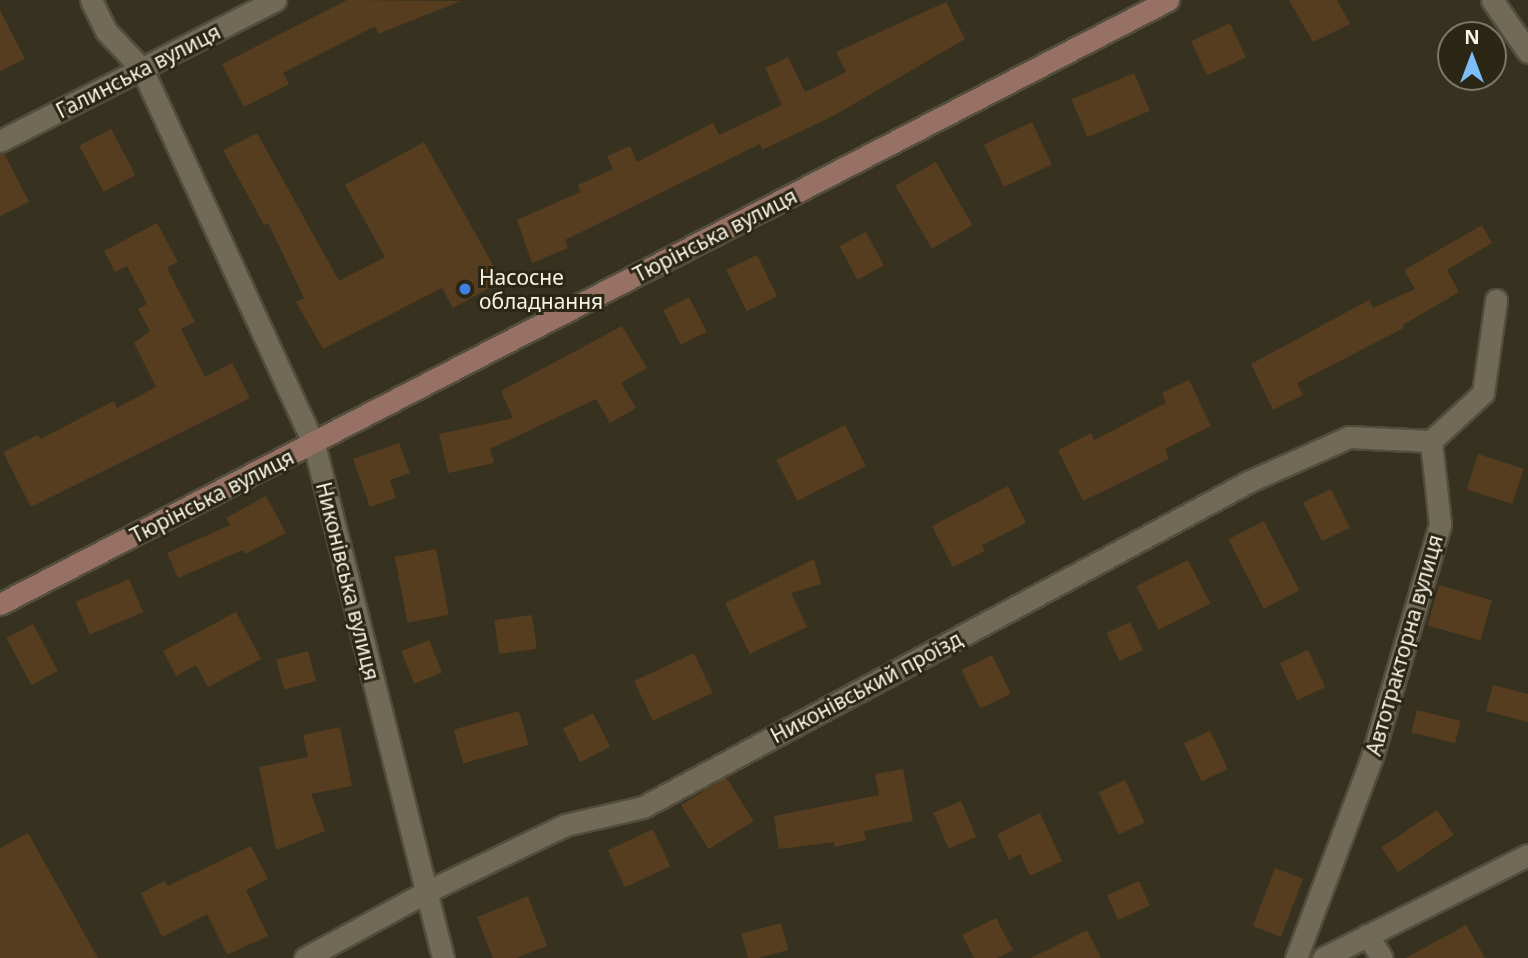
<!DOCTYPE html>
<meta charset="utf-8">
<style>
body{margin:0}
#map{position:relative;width:1528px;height:958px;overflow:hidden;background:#37311f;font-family:"Noto Sans",sans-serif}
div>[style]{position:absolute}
.building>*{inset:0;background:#563d1f;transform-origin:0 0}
.roads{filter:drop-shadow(2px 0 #524d3d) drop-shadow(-2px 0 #524d3d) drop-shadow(0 2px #524d3d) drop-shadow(0 -2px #524d3d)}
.street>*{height:21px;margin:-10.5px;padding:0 10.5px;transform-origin:10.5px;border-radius:10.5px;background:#716a56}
.secondary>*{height:21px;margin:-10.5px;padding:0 10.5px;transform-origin:10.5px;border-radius:10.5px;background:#977264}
.dots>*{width:19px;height:19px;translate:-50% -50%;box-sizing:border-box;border:4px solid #2c2715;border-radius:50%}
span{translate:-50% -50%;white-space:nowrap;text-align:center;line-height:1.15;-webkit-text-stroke:6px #2c2715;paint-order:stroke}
.street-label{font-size:21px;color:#f6f3e7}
.poi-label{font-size:21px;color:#f6f3e7}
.left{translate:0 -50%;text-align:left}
.north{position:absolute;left:1437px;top:21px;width:70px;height:70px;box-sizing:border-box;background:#2c2715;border:2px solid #7d7969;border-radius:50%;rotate:0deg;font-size:19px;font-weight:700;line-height:28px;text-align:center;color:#f6f3e7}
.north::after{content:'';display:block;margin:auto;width:24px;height:32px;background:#7cbef9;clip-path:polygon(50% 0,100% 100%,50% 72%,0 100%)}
</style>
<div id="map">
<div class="building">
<i style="clip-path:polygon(347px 0,461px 1px,378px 34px,375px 26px,283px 73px,289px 84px,244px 107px,222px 64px)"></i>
<i style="clip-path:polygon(1289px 0,1337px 0,1350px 24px,1313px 42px)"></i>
<i style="clip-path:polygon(946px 2px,965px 39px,835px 115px,762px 150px,760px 144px,565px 240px,568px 248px,532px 263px,517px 220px,580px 192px,578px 185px,613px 169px,607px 156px,630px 146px,637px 162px,713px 123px,719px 135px,782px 105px,765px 68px,788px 57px,805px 92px,846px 72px,836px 52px)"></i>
<i style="clip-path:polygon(0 10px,25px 59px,0 71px)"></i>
<i style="left:1230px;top:23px;width:38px;height:43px;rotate:65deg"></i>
<i style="left:1134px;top:73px;width:41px;height:68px;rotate:67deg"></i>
<i style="left:1032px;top:122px;width:47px;height:53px;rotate:65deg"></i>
<i style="left:111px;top:129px;width:52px;height:36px;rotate:62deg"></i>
<i style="clip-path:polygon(257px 133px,339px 281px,385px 257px,345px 185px,424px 142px,502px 281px,453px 308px,442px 288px,323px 349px,296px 302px,304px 298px,268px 223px,264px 225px,223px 150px)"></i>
<i style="clip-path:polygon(4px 153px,29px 202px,0 216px,0 154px)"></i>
<i style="left:936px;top:162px;width:73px;height:47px;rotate:60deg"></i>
<i style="clip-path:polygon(157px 223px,178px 262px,168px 267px,169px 272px,195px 322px,181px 329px,205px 377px,232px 363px,250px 398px,31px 507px,3px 452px,38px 435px,40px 439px,114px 401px,117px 408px,156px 387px,134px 343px,150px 331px,138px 309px,147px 304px,127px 266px,115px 272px,104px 251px)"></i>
<i style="clip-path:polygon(1482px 225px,1492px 243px,1447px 270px,1459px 292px,1403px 325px,1404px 328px,1297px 383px,1303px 395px,1273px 410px,1251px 364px,1369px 300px,1373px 308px,1415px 289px,1404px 270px)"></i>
<i style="left:866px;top:232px;width:38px;height:30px;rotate:62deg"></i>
<i style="left:757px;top:255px;width:46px;height:34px;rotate:64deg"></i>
<i style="left:689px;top:297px;width:39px;height:29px;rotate:63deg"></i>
<i style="clip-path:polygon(622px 326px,647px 368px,621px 383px,636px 408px,610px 423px,596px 399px,490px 449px,494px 463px,448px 473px,439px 434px,513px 418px,501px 391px)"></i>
<i style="clip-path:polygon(1189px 380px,1211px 426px,1165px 449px,1169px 459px,1083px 501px,1058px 450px,1091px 433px,1094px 440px,1166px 403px,1162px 393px)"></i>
<i style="left:845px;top:425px;width:46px;height:77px;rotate:63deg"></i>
<i style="clip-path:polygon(399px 443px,410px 473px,390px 480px,396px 498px,370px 507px,353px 459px)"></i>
<i style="left:1478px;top:454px;width:48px;height:37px;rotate:18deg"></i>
<i style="clip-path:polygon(1008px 486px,1026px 523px,982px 545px,985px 551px,953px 567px,932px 526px)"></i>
<i style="left:1331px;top:489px;width:43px;height:31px;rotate:64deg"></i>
<i style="clip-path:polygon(266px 496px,286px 533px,245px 554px,243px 550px,178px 578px,167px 553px,230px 525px,226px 518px)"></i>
<i style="left:1264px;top:521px;width:78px;height:40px;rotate:63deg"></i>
<i style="left:436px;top:549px;width:67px;height:42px;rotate:79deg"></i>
<i style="clip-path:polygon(814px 559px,821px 584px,791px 593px,807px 627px,750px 654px,725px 603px)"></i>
<i style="left:1188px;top:560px;width:49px;height:58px;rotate:63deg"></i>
<i style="left:129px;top:579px;width:36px;height:58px;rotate:67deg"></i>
<i style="left:1439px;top:585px;width:55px;height:42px;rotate:16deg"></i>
<i style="clip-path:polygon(236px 612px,261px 659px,208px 687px,196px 665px,176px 676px,163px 651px)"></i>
<i style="left:532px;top:615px;width:34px;height:38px;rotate:82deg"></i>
<i style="left:1130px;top:622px;width:31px;height:26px;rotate:65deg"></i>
<i style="left:33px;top:624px;width:53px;height:30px;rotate:62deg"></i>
<i style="left:429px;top:640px;width:35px;height:30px;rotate:68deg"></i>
<i style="left:1308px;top:650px;width:41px;height:31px;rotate:65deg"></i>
<i style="left:308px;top:651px;width:31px;height:33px;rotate:75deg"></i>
<i style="left:694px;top:653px;width:44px;height:66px;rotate:65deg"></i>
<i style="left:992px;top:655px;width:43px;height:34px;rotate:64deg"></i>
<i style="clip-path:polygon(1493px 685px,1528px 694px,1528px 722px,1486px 711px)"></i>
<i style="left:1417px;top:710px;width:45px;height:23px;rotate:14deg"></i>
<i style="left:519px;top:711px;width:35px;height:68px;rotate:74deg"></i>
<i style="left:593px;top:713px;width:38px;height:34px;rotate:63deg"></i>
<i style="clip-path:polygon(340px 727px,352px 786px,311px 794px,325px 831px,276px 850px,259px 767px,308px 757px,303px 735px)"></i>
<i style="left:1210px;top:731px;width:42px;height:29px;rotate:65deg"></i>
<i style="clip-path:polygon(903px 769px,913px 821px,864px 831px,866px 840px,835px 847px,834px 842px,779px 849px,774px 816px,879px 795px,875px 774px)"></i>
<i style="left:726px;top:777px;width:52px;height:53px;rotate:58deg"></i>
<i style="left:1125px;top:780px;width:47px;height:29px;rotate:65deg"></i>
<i style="left:961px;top:801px;width:39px;height:30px;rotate:67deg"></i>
<i style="left:1437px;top:810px;width:30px;height:67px;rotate:56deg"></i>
<i style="clip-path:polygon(1040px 813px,1062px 861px,1030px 876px,1020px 854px,1009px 860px,997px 834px)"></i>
<i style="left:653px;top:829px;width:41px;height:50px;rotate:65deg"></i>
<i style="clip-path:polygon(28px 833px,98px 958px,0 958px,0 848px)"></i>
<i style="clip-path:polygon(251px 846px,268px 879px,246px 890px,268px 936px,227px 955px,207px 914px,162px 937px,141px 893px,165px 881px,168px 886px)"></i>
<i style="left:1275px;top:868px;width:30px;height:62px;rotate:21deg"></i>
<i style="left:1139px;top:881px;width:27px;height:35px;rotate:66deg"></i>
<i style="clip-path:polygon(528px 896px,547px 946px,516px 958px,493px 958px,477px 917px)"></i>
<i style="clip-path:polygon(996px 918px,1013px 950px,997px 958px,974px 958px,962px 935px)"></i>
<i style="left:781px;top:923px;width:28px;height:41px;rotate:75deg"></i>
<i style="clip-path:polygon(1466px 925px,1485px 958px,1406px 958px)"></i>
<i style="clip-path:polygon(1087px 930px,1101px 958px,1031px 958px)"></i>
</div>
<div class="roads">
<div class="street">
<i style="left:91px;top:0;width:34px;rotate:64deg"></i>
<i style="left:106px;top:31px;width:52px;rotate:46.5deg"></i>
<i style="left:142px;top:69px;width:413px;rotate:65.4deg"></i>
<i style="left:314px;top:444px;width:530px;rotate:75.91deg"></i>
<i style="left:1492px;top:0;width:63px;rotate:55.3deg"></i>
<i style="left:0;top:141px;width:309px;rotate:-27.1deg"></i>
<i style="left:1367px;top:935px;width:27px;rotate:57deg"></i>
<i style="left:305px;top:958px;width:138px;rotate:-28.6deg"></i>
<i style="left:426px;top:892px;width:154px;rotate:-25.7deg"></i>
<i style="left:565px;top:825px;width:80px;rotate:-13deg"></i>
<i style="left:643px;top:807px;width:689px;rotate:-28.24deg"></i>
<i style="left:1250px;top:481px;width:108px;rotate:-24deg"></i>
<i style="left:1349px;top:437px;width:82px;rotate:2.8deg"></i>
<i style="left:1296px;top:958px;width:215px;rotate:-69.3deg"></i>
<i style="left:1372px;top:757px;width:243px;rotate:-73.7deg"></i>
<i style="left:1440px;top:524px;width:83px;rotate:-96.2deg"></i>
<i style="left:1431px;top:441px;width:71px;rotate:-42.7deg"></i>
<i style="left:1483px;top:393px;width:94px;rotate:-82deg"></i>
<i style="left:1323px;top:958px;width:229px;rotate:-26.7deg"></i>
</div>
<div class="secondary">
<i style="left:0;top:604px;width:1315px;rotate:-27.34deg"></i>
</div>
</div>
<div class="dots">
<i style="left:465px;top:289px;background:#3f7fe0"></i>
</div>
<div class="street-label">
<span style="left:138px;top:71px;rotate:-27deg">Галинська вулиця</span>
<span style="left:715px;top:235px;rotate:-27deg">Тюрінська вулиця</span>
<span style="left:212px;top:496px;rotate:-27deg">Тюрінська вулиця</span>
<span style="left:348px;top:581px;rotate:76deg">Никонівська вулиця</span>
<span style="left:1404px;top:645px;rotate:-74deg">Автотракторна вулиця</span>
<span style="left:866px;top:687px;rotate:-28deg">Никонівський проїзд</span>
</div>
<div class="poi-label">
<span class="left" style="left:479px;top:289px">Насосне<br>обладнання</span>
</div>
<div class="north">N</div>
</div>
